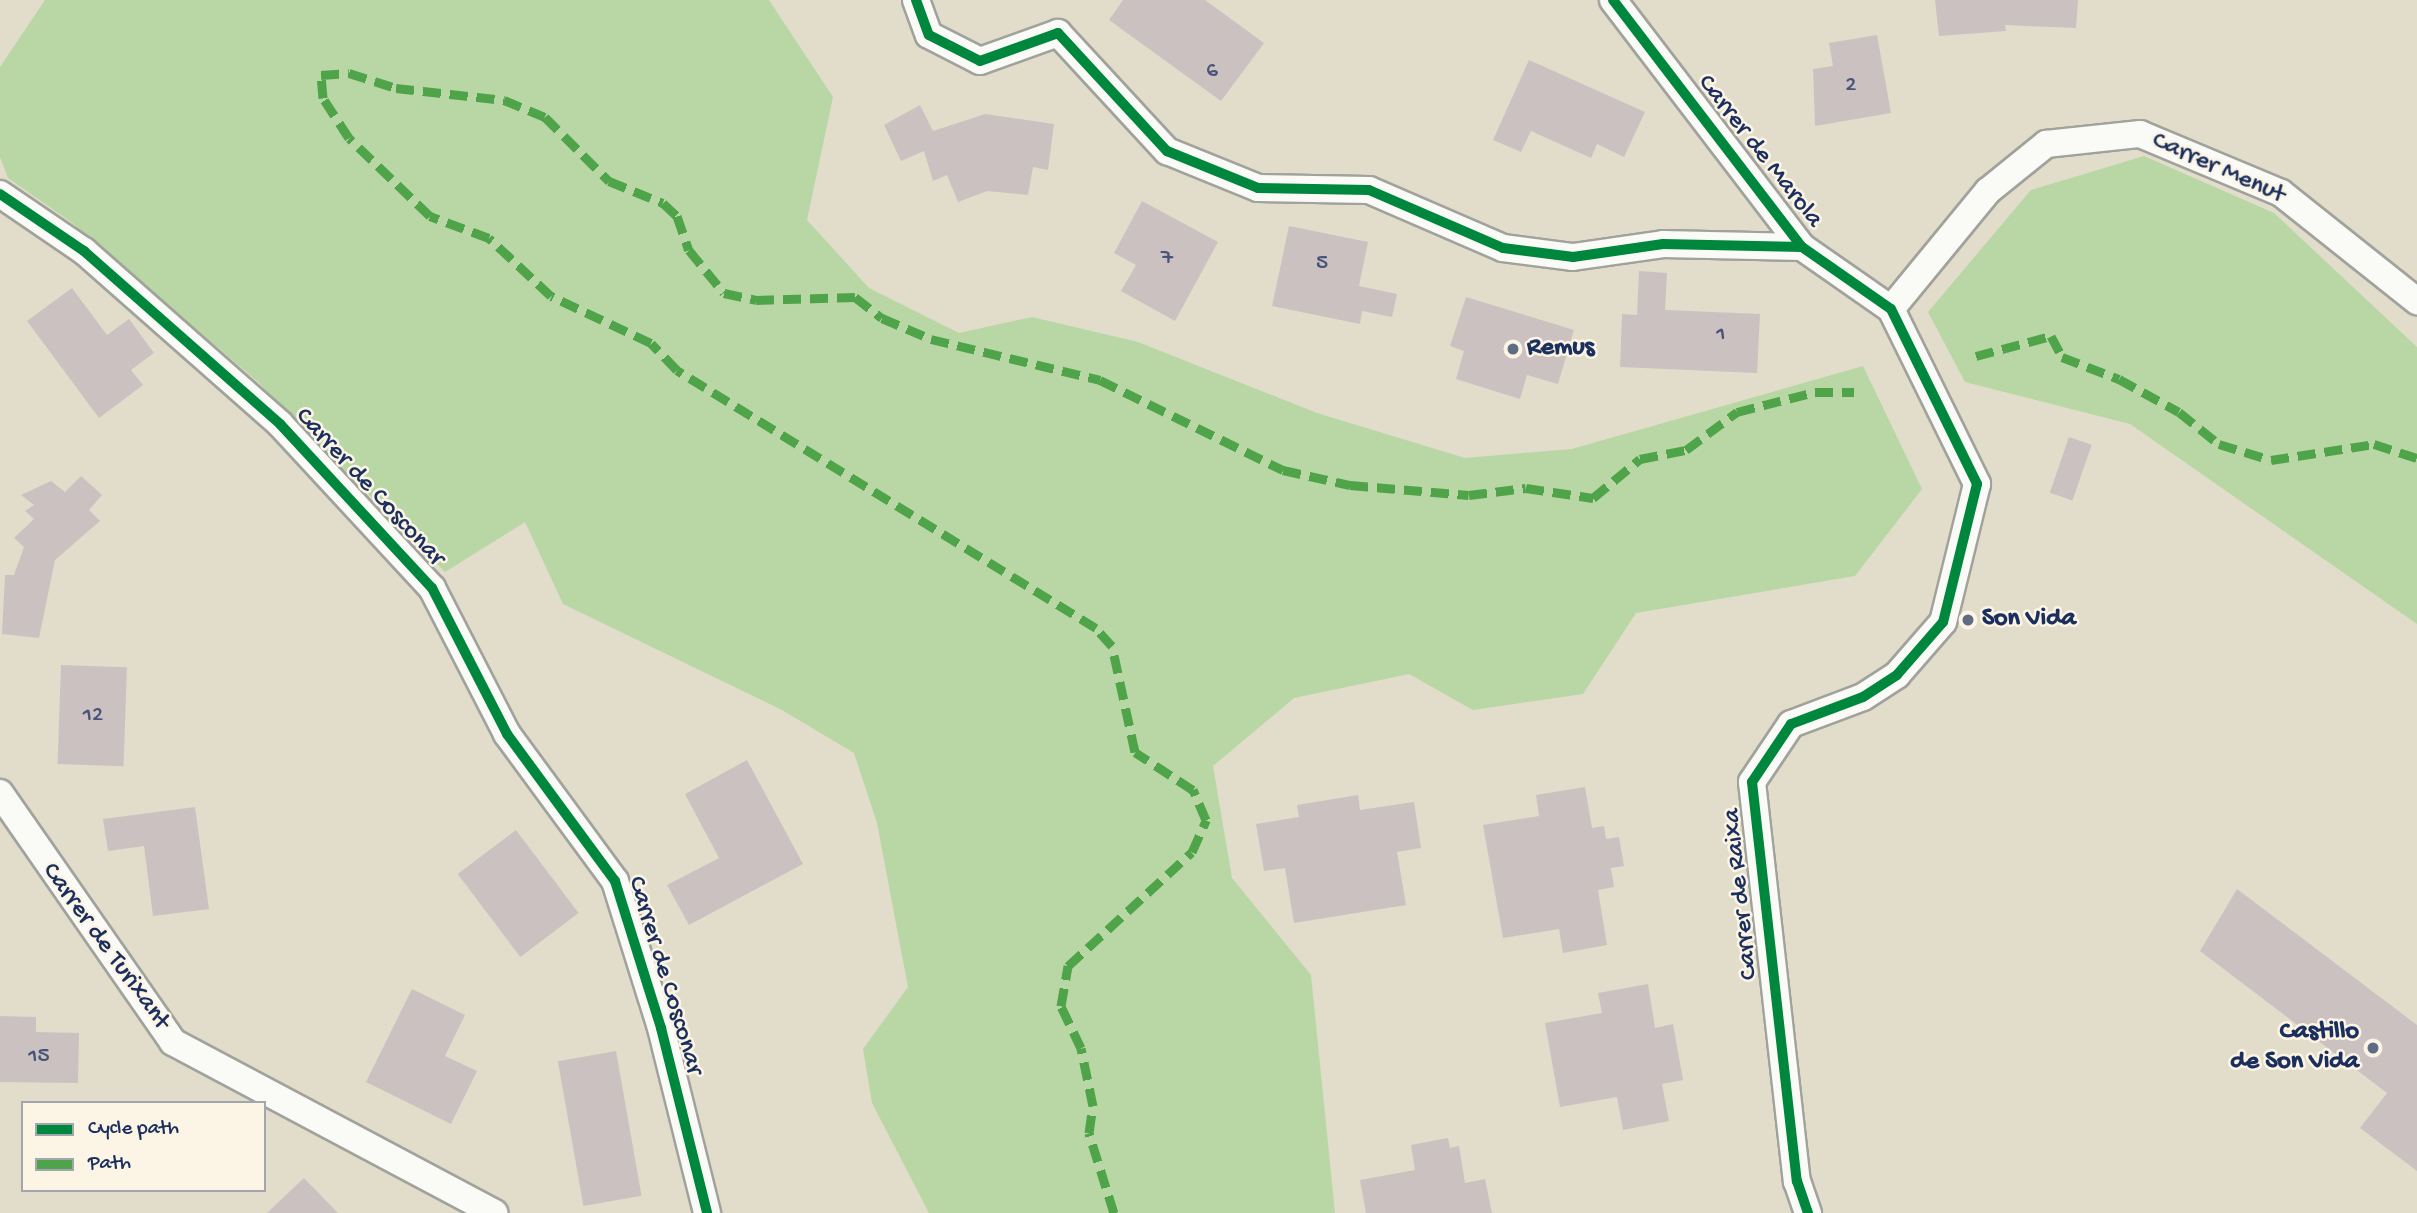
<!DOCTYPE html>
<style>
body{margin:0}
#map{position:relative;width:2417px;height:1213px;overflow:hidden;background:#e1ddca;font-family:"Gochi Hand",sans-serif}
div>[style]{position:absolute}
.green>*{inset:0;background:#b8d7a5}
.building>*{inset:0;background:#ccc1c1;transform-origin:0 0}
.roads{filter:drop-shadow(2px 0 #a1a29c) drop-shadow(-2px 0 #a1a29c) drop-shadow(0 2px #a1a29c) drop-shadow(0 -2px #a1a29c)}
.minor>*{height:26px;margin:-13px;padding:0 13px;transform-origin:13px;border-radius:13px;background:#fafaf7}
.quiet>*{height:9px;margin-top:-4.5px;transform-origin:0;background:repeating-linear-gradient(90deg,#4fa44a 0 18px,transparent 0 27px)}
.cycleway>*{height:10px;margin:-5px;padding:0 5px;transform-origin:5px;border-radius:5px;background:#00873e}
.dots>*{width:19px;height:19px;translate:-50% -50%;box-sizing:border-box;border:4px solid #fcf5e5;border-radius:50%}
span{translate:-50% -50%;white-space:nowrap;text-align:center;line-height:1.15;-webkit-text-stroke:5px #fcf5e5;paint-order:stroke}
.number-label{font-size:23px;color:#475477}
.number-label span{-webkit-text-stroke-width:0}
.street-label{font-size:26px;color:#1b2f5e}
.poi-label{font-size:26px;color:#1b2f5e;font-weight:700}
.left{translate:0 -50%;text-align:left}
.right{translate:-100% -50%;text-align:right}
.legend{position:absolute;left:21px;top:1101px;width:245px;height:91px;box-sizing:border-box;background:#fcf5e5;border:2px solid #a2a6af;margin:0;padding:9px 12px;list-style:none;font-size:21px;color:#1b2f5e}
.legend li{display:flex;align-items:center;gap:14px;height:35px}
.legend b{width:35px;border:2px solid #a2a6af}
</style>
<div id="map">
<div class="green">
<i style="clip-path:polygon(45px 0,769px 0,833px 97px,807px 220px,869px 288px,959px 333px,1032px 317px,1138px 342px,1317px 413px,1465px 458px,1572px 449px,1863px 366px,1922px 489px,1855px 576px,1636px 613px,1583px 694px,1473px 710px,1409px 674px,1294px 698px,1213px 766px,1232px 878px,1311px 975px,1335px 1213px,929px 1213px,872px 1103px,863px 1049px,908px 987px,877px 823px,854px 753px,782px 710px,563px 604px,525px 522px,445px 572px,258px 382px,71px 222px,8px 178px,0 157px,0 67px)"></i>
<i style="clip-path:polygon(2144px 156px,2274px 213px,2417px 347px,2417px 624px,2130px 424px,1965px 382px,1928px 312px,2031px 190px)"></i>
</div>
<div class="building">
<i style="clip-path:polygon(1123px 0,1205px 0,1264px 43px,1221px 101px,1109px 20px)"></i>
<i style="clip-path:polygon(1935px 0,2078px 0,2076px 28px,2005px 25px,2006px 31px,1939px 36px)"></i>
<i style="clip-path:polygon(1877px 35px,1891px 113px,1815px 126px,1813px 69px,1833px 66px,1829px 43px)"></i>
<i style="clip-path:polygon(1529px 60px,1645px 112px,1624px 157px,1597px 144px,1591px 158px,1531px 131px,1521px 152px,1493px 140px)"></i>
<i style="clip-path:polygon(920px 105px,933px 131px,985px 114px,1054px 124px,1048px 170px,1033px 167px,1028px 195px,987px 191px,958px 202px,947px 175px,933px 181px,924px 151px,901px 161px,884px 125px)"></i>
<i style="clip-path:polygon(1142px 201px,1218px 242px,1175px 321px,1121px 291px,1136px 265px,1114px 253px)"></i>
<i style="clip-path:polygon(1289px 226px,1368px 242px,1359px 286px,1397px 294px,1392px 317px,1362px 311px,1360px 324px,1272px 306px)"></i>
<i style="clip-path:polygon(1639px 271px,1667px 273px,1665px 310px,1760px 314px,1757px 373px,1620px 367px,1622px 314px,1637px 315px)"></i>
<i style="clip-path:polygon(72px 288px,107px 335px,129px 319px,154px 353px,131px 370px,143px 385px,99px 418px,27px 321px)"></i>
<i style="clip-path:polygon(1466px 297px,1574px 330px,1558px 384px,1527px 375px,1520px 399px,1456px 379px,1464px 351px,1450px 346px)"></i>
<i style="left:2069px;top:437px;width:24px;height:59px;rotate:19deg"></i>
<i style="clip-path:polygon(81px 476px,102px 495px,89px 510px,100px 521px,55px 560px,39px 638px,2px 634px,5px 575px,14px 575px,24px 547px,14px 538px,34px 519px,25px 511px,34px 505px,21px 495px,51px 481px,65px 492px)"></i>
<i style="left:61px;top:665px;width:66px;height:99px;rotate:2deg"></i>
<i style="clip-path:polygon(747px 760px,803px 864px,689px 925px,667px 885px,719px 858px,685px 794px)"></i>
<i style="clip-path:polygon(1585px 787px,1592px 828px,1604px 826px,1606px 839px,1619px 837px,1624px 866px,1611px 868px,1614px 887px,1598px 890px,1607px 945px,1563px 953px,1559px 929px,1503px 938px,1483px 825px,1539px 816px,1536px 795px)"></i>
<i style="clip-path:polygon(1358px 795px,1360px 810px,1414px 802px,1421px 848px,1397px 852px,1406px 905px,1294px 923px,1285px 868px,1264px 871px,1256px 824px,1299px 817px,1297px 805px)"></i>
<i style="clip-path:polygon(195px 807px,209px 909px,153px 916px,144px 846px,108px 851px,103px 819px)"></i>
<i style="left:516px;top:830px;width:104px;height:73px;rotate:53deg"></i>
<i style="clip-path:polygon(2237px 889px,2417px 1025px,2417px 1171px,2360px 1128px,2387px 1093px,2200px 951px)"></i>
<i style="clip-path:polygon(1648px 984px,1655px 1028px,1673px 1024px,1683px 1080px,1662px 1084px,1669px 1121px,1623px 1130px,1617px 1097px,1560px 1107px,1545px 1023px,1602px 1013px,1598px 993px)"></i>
<i style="clip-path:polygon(412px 989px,465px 1015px,445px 1056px,477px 1071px,451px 1124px,366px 1082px)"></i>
<i style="clip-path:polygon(0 1016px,36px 1017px,36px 1032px,79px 1033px,78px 1083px,0 1082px)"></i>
<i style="left:616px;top:1051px;width:147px;height:59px;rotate:80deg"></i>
<i style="clip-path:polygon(1448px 1138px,1450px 1148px,1459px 1146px,1465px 1183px,1485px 1179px,1492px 1213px,1366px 1213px,1360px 1180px,1415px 1170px,1411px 1145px)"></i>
<i style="clip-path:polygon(304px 1178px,338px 1213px,267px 1213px)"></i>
</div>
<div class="roads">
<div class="minor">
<i style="left:916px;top:0;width:37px;rotate:70deg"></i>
<i style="left:929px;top:35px;width:57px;rotate:27deg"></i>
<i style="left:980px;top:61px;width:83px;rotate:-19.7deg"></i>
<i style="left:1058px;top:33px;width:161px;rotate:47.3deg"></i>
<i style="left:1167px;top:151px;width:98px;rotate:22.1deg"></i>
<i style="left:1258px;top:188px;width:111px;rotate:1deg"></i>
<i style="left:1369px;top:190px;width:146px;rotate:23.4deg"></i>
<i style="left:1503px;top:248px;width:71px;rotate:7.3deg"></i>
<i style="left:1573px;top:257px;width:91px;rotate:-8.2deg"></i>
<i style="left:1663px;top:244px;width:139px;rotate:1.2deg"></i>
<i style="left:1613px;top:0;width:311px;rotate:52.6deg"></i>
<i style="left:1802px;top:247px;width:108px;rotate:34.9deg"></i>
<i style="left:1891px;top:309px;width:195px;rotate:63.8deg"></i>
<i style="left:1977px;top:484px;width:142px;rotate:103.8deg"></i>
<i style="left:1943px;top:622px;width:70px;rotate:131deg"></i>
<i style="left:1897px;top:675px;width:40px;rotate:147.1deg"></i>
<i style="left:1863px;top:697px;width:77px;rotate:159.4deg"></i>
<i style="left:1791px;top:724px;width:70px;rotate:123.9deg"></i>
<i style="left:1752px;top:782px;width:402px;rotate:83.6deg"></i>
<i style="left:1797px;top:1181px;width:34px;rotate:71deg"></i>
<i style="left:0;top:194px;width:102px;rotate:34.2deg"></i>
<i style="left:84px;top:251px;width:261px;rotate:41.4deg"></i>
<i style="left:280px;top:424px;width:224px;rotate:47.2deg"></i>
<i style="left:432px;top:588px;width:164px;rotate:62.8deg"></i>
<i style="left:507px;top:734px;width:182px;rotate:53.7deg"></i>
<i style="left:615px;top:881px;width:154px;rotate:72.6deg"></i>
<i style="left:661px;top:1028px;width:191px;rotate:76deg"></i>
<i style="left:1891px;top:309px;width:153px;rotate:-50.6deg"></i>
<i style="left:1988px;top:191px;width:75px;rotate:-39deg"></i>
<i style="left:2046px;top:144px;width:95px;rotate:-6.1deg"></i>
<i style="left:2140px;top:134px;width:153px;rotate:22.7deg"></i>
<i style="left:2281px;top:193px;width:174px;rotate:38.5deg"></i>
<i style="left:0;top:793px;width:303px;rotate:55.2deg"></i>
<i style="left:173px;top:1042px;width:364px;rotate:28deg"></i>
</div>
</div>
<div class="quiet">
<i style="left:1976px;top:356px;width:78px;rotate:-14.9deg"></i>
<i style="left:2051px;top:336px;width:24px;rotate:62deg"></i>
<i style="left:2062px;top:357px;width:61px;rotate:21.1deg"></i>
<i style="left:2119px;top:379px;width:68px;rotate:28.8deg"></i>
<i style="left:2179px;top:412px;width:51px;rotate:38.7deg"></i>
<i style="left:2219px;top:444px;width:54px;rotate:17.1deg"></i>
<i style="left:2271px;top:460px;width:104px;rotate:-8.8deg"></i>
<i style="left:2374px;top:444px;width:45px;rotate:18deg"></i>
<i style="left:1114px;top:1213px;width:84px;rotate:-107.4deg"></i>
<i style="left:1089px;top:1133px;width:27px;rotate:-82deg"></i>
<i style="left:1093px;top:1106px;width:59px;rotate:-101.7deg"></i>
<i style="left:1081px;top:1048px;width:47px;rotate:-115.5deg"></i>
<i style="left:1061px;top:1006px;width:41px;rotate:-80.1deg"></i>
<i style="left:1068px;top:966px;width:168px;rotate:-42.6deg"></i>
<i style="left:1192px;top:852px;width:35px;rotate:-66deg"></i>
<i style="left:1206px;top:820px;width:33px;rotate:-113deg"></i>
<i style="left:1193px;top:790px;width:69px;rotate:-146.8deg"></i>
<i style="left:1135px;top:752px;width:108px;rotate:-102.2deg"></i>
<i style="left:1112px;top:646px;width:24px;rotate:-132deg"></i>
<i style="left:1096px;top:628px;width:492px;rotate:-148.4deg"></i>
<i style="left:677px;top:370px;width:37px;rotate:-134deg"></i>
<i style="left:651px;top:343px;width:110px;rotate:-154.8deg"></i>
<i style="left:551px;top:296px;width:85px;rotate:-136.9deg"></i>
<i style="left:489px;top:238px;width:63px;rotate:-159.6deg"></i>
<i style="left:430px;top:216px;width:112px;rotate:-136.1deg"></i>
<i style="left:349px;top:138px;width:48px;rotate:-123deg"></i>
<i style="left:323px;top:98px;width:23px;rotate:-95deg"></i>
<i style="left:321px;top:75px;width:28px;rotate:-4deg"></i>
<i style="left:349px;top:73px;width:49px;rotate:17.7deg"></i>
<i style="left:396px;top:88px;width:109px;rotate:6.3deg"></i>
<i style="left:504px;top:100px;width:44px;rotate:22.5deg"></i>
<i style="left:545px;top:117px;width:91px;rotate:45deg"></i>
<i style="left:609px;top:181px;width:58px;rotate:22.2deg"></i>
<i style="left:663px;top:203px;width:19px;rotate:43deg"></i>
<i style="left:677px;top:216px;width:36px;rotate:71deg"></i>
<i style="left:689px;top:250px;width:55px;rotate:50.9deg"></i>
<i style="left:724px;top:293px;width:33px;rotate:12deg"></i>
<i style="left:756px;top:300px;width:99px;rotate:-1.7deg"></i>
<i style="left:855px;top:297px;width:34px;rotate:38deg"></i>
<i style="left:882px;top:318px;width:53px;rotate:23.2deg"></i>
<i style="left:931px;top:339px;width:174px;rotate:13.6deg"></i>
<i style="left:1100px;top:380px;width:204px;rotate:26.2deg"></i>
<i style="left:1283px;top:470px;width:69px;rotate:12.6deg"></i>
<i style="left:1350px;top:485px;width:119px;rotate:4.8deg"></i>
<i style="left:1469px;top:495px;width:57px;rotate:-7deg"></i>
<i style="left:1526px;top:488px;width:68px;rotate:8.5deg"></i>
<i style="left:1593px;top:498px;width:61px;rotate:-39.7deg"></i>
<i style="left:1640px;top:459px;width:47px;rotate:-11.1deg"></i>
<i style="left:1686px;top:450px;width:64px;rotate:-36.7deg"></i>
<i style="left:1737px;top:412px;width:81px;rotate:-14.4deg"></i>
<i style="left:1815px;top:392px;width:39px"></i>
</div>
<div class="cycleway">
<i style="left:916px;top:0;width:37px;rotate:70deg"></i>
<i style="left:929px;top:35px;width:57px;rotate:27deg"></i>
<i style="left:980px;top:61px;width:83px;rotate:-19.7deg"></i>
<i style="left:1058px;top:33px;width:161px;rotate:47.3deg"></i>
<i style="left:1167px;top:151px;width:98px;rotate:22.1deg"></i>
<i style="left:1258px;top:188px;width:111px;rotate:1deg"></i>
<i style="left:1369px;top:190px;width:146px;rotate:23.4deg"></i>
<i style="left:1503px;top:248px;width:71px;rotate:7.3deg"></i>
<i style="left:1573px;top:257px;width:91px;rotate:-8.2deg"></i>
<i style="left:1663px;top:244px;width:139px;rotate:1.2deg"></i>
<i style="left:1613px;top:0;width:311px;rotate:52.6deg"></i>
<i style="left:1802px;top:247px;width:108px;rotate:34.9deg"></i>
<i style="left:1891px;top:309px;width:195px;rotate:63.8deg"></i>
<i style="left:1977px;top:484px;width:142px;rotate:103.8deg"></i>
<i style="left:1943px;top:622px;width:70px;rotate:131deg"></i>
<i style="left:1897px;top:675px;width:40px;rotate:147.1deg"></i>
<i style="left:1863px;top:697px;width:77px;rotate:159.4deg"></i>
<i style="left:1791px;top:724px;width:70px;rotate:123.9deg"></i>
<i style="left:1752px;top:782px;width:402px;rotate:83.6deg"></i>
<i style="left:1797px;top:1181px;width:34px;rotate:71deg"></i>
<i style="left:0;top:194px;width:102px;rotate:34.2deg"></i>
<i style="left:84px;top:251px;width:261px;rotate:41.4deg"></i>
<i style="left:280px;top:424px;width:224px;rotate:47.2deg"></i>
<i style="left:432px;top:588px;width:164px;rotate:62.8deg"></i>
<i style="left:507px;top:734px;width:182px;rotate:53.7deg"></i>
<i style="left:615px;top:881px;width:154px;rotate:72.6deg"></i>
<i style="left:661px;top:1028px;width:191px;rotate:76deg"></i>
</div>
<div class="dots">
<i style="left:1513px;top:349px;background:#606c84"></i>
<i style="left:1968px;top:620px;background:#606c84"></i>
<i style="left:2373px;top:1048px;background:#606c84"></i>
</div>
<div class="number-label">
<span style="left:1212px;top:72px">6</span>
<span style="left:1851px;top:86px">2</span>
<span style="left:1167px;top:259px">7</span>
<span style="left:1322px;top:264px">5</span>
<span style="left:1721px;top:335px">1</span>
<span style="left:93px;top:716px">12</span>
<span style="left:39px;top:1057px">15</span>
</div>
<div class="street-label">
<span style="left:1759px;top:152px;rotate:52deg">Carrer de Marola</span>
<span style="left:2218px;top:169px;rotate:24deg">Carrer Menut</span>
<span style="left:369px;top:488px;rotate:47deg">Carrer de Cosconar</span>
<span style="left:1742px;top:894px;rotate:-96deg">Carrer de Raixa</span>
<span style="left:105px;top:947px;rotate:54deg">Carrer de Turixant</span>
<span style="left:664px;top:976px;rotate:73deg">Carrer de Cosconar</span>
</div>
<div class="poi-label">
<span class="left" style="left:1527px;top:349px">Remus</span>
<span class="left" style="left:1982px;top:620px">Son Vida</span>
<span class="right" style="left:2359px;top:1048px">Castillo<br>de Son Vida</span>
</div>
<ul class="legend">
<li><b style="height:9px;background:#00873e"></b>Cycle path</li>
<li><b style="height:9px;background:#4fa44a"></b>Path</li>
</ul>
</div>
